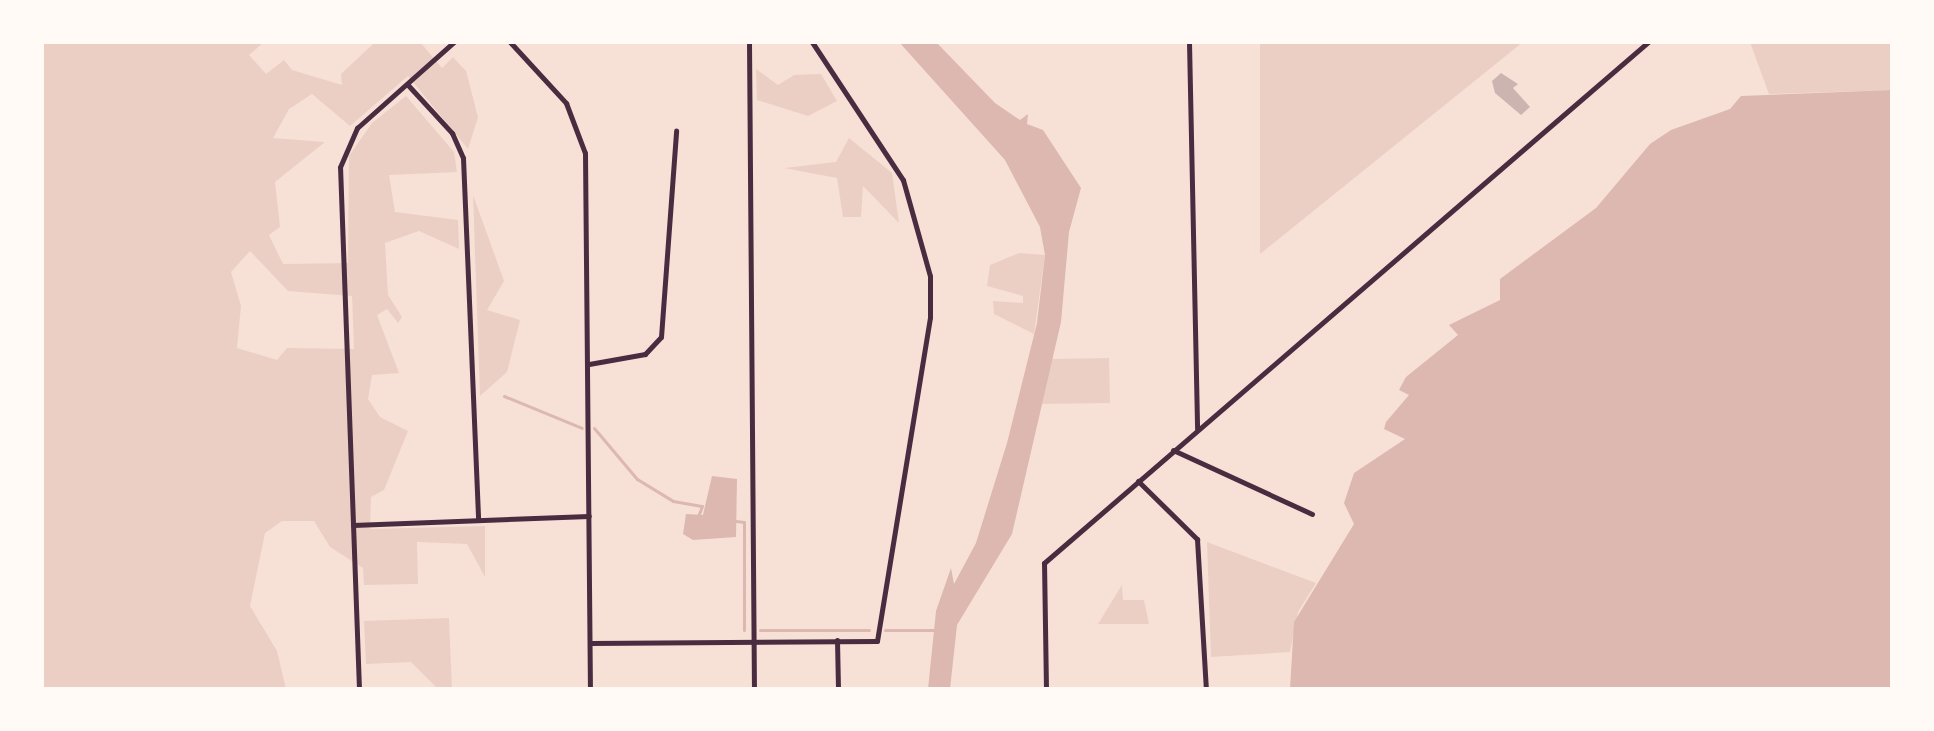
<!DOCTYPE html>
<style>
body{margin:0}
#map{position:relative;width:1934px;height:731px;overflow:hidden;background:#f7e1d7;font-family:"Golos Text",sans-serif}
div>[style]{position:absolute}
.green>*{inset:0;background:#ebcfc5}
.water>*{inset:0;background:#dcb8b0}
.stream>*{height:3px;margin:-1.5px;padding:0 1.5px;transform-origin:1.5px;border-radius:1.5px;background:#dcb8b0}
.building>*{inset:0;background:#ccb4b1}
.minor>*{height:5px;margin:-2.5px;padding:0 2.5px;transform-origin:2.5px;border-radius:2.5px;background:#4a2c40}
span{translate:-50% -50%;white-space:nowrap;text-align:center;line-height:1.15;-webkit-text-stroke:8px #fffaf5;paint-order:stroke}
.frame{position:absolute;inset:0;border:44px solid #fffaf5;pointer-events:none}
</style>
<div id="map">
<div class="green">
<i style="clip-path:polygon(evenodd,42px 42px,264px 42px,249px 55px,266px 74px,284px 60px,292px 70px,342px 85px,341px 74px,375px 42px,420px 42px,442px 68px,453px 57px,466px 71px,478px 117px,468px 149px,408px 76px,350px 126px,312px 94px,289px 109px,273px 138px,325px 142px,275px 182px,280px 227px,269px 235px,283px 264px,348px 263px,349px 156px,372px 123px,406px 96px,454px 152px,457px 172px,389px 175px,395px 212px,458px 220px,459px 249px,419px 231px,385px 243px,388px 295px,402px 317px,398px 323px,387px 309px,377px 315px,399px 373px,372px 375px,368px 399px,380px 417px,408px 431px,384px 490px,371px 497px,370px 529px,485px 526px,485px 577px,467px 544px,417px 542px,418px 584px,364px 585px,363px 568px,330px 547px,314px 521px,282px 521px,265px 533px,250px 606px,277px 651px,286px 689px,42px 689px,42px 42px,250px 251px,288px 291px,352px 296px,354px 349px,287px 348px,277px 360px,237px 348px,241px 306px,231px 272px,250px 251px)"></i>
<i style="clip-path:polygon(1260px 42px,1523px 42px,1260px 254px)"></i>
<i style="clip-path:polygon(1750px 42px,1892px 42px,1892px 90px,1769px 94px)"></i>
<i style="clip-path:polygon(756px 69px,778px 85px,794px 75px,821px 74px,837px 101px,808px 116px,757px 100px)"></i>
<i style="clip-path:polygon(849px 138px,892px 173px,899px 223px,863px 186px,861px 217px,843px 217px,837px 178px,784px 168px,836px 162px)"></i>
<i style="clip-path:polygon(473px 195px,504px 281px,487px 310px,520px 320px,507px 372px,480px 396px)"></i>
<i style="clip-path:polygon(1019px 253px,1045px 255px,1034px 334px,994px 314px,993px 301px,1023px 303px,1023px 296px,987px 286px,990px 265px)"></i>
<i style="clip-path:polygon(1109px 358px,1110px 403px,1040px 404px,1052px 359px)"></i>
<i style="clip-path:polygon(1207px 542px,1316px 583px,1298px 612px,1290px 652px,1211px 657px)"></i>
<i style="clip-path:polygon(1122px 585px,1123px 600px,1144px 600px,1149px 624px,1098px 624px)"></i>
<i style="clip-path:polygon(449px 618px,452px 689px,438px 689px,411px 662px,366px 664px,364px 621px)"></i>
</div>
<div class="water">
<i style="clip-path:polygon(899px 42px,936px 42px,995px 103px,1020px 120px,1028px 114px,1027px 124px,1043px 130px,1081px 188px,1069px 232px,1061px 322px,1012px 534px,957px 625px,950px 689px,928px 689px,936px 611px,951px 568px,954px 584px,976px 543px,1007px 443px,1037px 323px,1045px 255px,1040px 227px,1005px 160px)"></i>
<i style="clip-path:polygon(1892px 90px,1892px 689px,1290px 689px,1294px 622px,1354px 524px,1344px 503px,1354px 473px,1405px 439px,1384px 429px,1386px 422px,1409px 395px,1399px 390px,1406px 377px,1458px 335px,1449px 325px,1500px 300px,1500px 279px,1596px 208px,1650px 144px,1671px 130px,1730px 109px,1741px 96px)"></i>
<i style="clip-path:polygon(712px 476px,737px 479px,736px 537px,693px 540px,683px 534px,686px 514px,703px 515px)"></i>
</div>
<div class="stream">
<i style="left:504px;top:396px;width:84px;rotate:22.3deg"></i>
<i style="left:594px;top:428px;width:67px;rotate:49.9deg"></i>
<i style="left:637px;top:479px;width:42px;rotate:31.4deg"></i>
<i style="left:673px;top:501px;width:29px;rotate:10deg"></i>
<i style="left:702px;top:506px;width:9px;rotate:111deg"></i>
<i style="left:736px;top:521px;width:8px;rotate:7deg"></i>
<i style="left:744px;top:522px;width:108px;rotate:90deg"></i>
<i style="left:760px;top:630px;width:109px"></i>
<i style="left:885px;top:630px;width:52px"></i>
</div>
<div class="building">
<i style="clip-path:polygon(1501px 73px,1518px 84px,1513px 88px,1530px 107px,1521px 115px,1495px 93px,1492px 81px)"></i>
</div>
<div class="minor">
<i style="left:510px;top:42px;width:83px;rotate:47.4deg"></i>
<i style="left:566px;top:103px;width:53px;rotate:69.2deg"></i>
<i style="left:585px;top:153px;width:536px;rotate:89.47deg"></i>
<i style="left:749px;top:42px;width:647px;rotate:89.56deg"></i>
<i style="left:1189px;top:42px;width:387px;rotate:88.8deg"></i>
<i style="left:407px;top:84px;width:67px;rotate:47.4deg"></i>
<i style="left:452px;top:133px;width:27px;rotate:66deg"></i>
<i style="left:463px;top:158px;width:361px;rotate:87.6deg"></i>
<i style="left:589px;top:364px;width:57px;rotate:-10.1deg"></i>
<i style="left:645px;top:354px;width:23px;rotate:-47deg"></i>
<i style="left:661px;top:337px;width:207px;rotate:-85.8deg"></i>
<i style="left:1173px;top:450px;width:153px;rotate:24.7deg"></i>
<i style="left:1138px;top:481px;width:83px;rotate:44.5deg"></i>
<i style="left:1197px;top:539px;width:150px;rotate:86.6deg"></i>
<i style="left:353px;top:525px;width:236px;rotate:-2.2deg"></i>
<i style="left:837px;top:640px;width:49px;rotate:88.8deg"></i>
<i style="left:590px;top:643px;width:287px;rotate:-0.4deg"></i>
<i style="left:877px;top:641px;width:328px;rotate:-80.7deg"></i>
<i style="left:930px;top:317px;width:41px;rotate:-90deg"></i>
<i style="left:930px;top:276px;width:100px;rotate:-105.7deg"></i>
<i style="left:903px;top:180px;width:165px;rotate:-123.4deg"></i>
<i style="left:359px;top:689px;width:522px;rotate:-92.08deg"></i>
<i style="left:340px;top:167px;width:43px;rotate:-66.4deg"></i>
<i style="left:357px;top:128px;width:130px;rotate:-41.6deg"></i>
<i style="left:1046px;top:689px;width:126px;rotate:-90.9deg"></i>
<i style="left:1044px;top:563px;width:798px;rotate:-40.78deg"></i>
</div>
<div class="frame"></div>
</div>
